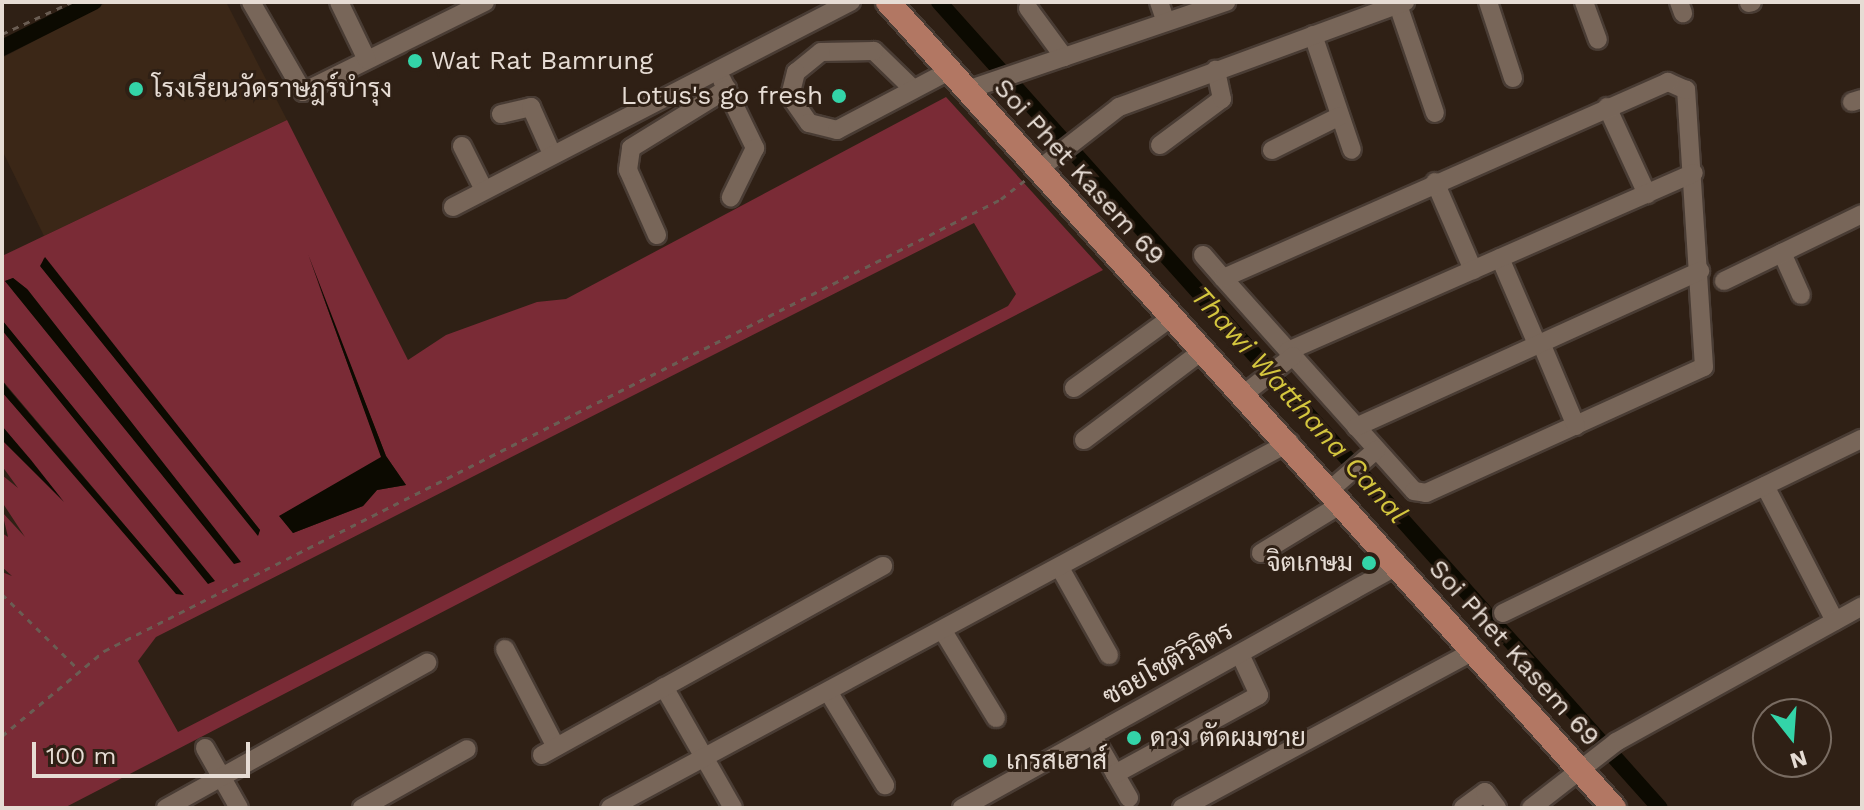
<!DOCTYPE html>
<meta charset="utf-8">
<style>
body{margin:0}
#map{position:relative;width:1864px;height:810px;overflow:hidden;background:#2f2015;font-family:"Work Sans",Sarabun,sans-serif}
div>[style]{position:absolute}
.built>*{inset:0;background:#3b2717}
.green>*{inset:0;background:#7a2b36}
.water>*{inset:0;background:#0c0a01}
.canal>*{height:16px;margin:-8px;padding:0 8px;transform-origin:8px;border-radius:8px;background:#0c0a01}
.path>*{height:3px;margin-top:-1.5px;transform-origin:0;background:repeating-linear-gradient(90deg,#6a5d53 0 6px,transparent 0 12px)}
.roads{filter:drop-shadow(2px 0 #493c34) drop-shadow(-2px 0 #493c34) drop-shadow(0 2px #493c34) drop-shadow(0 -2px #493c34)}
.minor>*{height:18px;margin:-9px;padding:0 9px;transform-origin:9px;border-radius:9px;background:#786659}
.major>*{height:24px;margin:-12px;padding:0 12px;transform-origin:12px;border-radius:12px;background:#b27763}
.dots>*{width:22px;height:22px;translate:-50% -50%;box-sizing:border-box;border:4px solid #2f2015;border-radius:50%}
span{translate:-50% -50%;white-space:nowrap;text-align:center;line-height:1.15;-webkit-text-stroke:6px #2f2015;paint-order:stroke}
.poi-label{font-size:26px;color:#e6dcd4}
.left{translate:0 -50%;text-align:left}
.right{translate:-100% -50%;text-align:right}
.street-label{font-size:26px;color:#e6dcd4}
.water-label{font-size:28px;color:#d4c63e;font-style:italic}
.frame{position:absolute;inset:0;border:4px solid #e6dcd4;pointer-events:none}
.north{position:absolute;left:1752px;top:698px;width:80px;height:80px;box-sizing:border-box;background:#2f2015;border:2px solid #786b61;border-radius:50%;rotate:163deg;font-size:22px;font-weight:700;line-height:32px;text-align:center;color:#e6dcd4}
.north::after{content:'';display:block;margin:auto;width:28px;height:36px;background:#33d4a8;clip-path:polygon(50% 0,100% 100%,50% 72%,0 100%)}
.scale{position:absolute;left:32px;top:742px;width:218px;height:36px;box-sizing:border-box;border:4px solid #e6dcd4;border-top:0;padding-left:10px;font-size:24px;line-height:28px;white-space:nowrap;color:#e6dcd4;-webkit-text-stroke:6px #2f2015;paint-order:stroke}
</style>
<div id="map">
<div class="built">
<i style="clip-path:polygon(108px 2px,226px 2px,287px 120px,44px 236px,2px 150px,2px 58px)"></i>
</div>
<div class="green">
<i style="clip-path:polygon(evenodd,946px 97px,1103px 270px,64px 808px,2px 808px,2px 572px,12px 576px,2px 567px,2px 533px,8px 537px,2px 512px,25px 537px,2px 502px,2px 475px,18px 488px,2px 466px,2px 440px,60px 497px,2px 426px,2px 392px,183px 594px,2px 380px,2px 330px,208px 583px,214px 581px,2px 320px,2px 256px,287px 120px,408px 360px,446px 335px,537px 302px,566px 299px,946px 97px,974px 223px,1016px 294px,1008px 306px,178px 732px,138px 661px,156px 637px,974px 223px,946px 97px,44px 258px,260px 530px,258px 535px,41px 267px,44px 258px,946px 97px,13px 278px,28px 290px,240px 562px,234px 563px,5px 281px,13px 278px,946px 97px,317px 280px,386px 456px,406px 485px,377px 490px,363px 506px,293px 533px,280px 516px,382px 458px,317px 280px)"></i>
</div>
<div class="water">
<i style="clip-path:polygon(308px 254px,386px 456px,406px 485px,377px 490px,363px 506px,293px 533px,279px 516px,381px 457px)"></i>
<i style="clip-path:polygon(45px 257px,260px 530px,258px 536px,40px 266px)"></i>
<i style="clip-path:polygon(13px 278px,27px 289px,241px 562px,234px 564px,5px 281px)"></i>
<i style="clip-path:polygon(2px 320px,215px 581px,208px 584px,2px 330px)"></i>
<i style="clip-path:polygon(2px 380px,6px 386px,184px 595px,176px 594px,2px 392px)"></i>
<i style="clip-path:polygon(2px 426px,31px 460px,64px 502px,2px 440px)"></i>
</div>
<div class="canal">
<i style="left:939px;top:2px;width:1081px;rotate:48.19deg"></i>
<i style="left:2px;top:48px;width:103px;rotate:-26.6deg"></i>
</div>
<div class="path">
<i style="left:2px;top:34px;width:77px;rotate:-24.6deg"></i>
<i style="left:2px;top:594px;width:105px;rotate:44.6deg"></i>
<i style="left:2px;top:736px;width:133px;rotate:-39.8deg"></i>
<i style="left:104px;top:651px;width:1004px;rotate:-26.74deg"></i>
<i style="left:1001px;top:199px;width:31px;rotate:-38deg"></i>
</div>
<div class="roads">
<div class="minor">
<i style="left:251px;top:2px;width:104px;rotate:60deg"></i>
<i style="left:303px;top:92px;width:203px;rotate:-26.3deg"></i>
<i style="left:339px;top:2px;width:64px;rotate:64.2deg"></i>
<i style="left:1159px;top:2px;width:21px;rotate:71deg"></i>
<i style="left:1488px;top:2px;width:80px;rotate:71.8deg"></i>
<i style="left:1584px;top:2px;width:40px;rotate:69.8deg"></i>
<i style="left:1679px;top:2px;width:12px;rotate:70deg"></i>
<i style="left:1749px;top:3px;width:3px;rotate:-18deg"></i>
<i style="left:1398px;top:5px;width:114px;rotate:71.1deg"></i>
<i style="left:1028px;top:8px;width:61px;rotate:53.7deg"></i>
<i style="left:1313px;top:35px;width:121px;rotate:71.3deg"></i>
<i style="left:722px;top:80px;width:76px;rotate:64.1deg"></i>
<i style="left:755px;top:148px;width:55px;rotate:116.1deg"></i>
<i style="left:911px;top:87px;width:52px;rotate:-135.8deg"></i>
<i style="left:874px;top:51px;width:53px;rotate:178.9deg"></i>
<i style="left:821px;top:52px;width:32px;rotate:141deg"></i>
<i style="left:796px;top:72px;width:25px;rotate:104deg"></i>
<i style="left:790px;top:96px;width:33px;rotate:55deg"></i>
<i style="left:809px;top:123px;width:29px;rotate:14deg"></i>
<i style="left:837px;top:130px;width:127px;rotate:-27.8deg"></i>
<i style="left:967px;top:90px;width:274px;rotate:-18.8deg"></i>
<i style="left:1852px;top:102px;width:10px;rotate:-17deg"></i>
<i style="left:1607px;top:107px;width:96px;rotate:65.3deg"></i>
<i style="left:501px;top:114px;width:31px;rotate:-13deg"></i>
<i style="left:531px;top:107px;width:51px;rotate:65.9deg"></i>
<i style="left:1160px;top:145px;width:77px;rotate:-36.6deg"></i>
<i style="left:1222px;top:99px;width:30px;rotate:-102deg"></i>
<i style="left:462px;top:146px;width:49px;rotate:63.4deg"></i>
<i style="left:1272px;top:150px;width:76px;rotate:-26.6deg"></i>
<i style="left:1038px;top:170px;width:103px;rotate:-37.9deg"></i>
<i style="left:1119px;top:107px;width:305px;rotate:-20.2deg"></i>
<i style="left:1435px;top:182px;width:96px;rotate:66.6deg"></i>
<i style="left:453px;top:207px;width:448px;rotate:-27.3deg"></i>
<i style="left:657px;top:235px;width:71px;rotate:-114deg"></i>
<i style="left:628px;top:170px;width:22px;rotate:-82deg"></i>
<i style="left:631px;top:148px;width:113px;rotate:-31.6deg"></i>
<i style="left:1782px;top:253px;width:46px;rotate:65.7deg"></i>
<i style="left:1203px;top:255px;width:30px;rotate:49deg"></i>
<i style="left:1223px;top:278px;width:105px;rotate:48.1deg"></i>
<i style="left:1293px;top:356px;width:181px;rotate:48.1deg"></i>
<i style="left:1414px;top:491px;width:12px;rotate:9deg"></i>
<i style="left:1426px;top:493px;width:305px;rotate:-24.4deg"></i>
<i style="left:1704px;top:367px;width:278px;rotate:-93.7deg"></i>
<i style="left:1686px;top:90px;width:20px;rotate:-156deg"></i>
<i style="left:1668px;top:82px;width:486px;rotate:156.2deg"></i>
<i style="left:1500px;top:258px;width:94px;rotate:66.7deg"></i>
<i style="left:1724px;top:281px;width:153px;rotate:-25.9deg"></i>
<i style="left:1541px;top:343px;width:90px;rotate:67.1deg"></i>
<i style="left:1288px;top:351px;width:443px;rotate:-23.7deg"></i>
<i style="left:1074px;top:388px;width:121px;rotate:-35.9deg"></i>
<i style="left:1244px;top:394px;width:62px;rotate:-37.8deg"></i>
<i style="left:1356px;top:427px;width:378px;rotate:-24.4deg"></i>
<i style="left:1084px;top:440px;width:148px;rotate:-37deg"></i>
<i style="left:1765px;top:486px;width:152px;rotate:62.6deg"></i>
<i style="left:1331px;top:489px;width:60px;rotate:-40.9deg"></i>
<i style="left:1261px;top:553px;width:96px;rotate:-31.4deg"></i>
<i style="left:1060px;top:568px;width:100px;rotate:60.6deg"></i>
<i style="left:1503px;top:613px;width:399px;rotate:-25.9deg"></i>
<i style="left:943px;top:631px;width:102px;rotate:58.7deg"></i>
<i style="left:505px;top:649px;width:110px;rotate:62.5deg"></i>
<i style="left:664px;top:687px;width:139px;rotate:60.3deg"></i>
<i style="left:829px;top:693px;width:108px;rotate:58.7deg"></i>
<i style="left:1099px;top:746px;width:60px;rotate:60deg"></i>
<i style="left:205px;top:748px;width:69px;rotate:60.5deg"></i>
<i style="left:542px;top:755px;width:390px;rotate:-29deg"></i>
<i style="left:1115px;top:774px;width:164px;rotate:-28.7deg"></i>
<i style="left:1259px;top:695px;width:45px;rotate:-114.9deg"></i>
<i style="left:166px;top:808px;width:299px;rotate:-29.1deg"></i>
<i style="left:362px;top:808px;width:120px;rotate:-29.3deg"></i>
<i style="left:610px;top:808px;width:772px;rotate:-28.29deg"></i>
<i style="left:962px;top:808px;width:499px;rotate:-29.1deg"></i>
<i style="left:1182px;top:808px;width:332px;rotate:-28.3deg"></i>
<i style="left:1463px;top:808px;width:27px;rotate:-36deg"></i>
<i style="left:1485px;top:792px;width:20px;rotate:53deg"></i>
<i style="left:1531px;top:808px;width:108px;rotate:-37.8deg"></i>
<i style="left:1616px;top:742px;width:281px;rotate:-28.9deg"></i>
</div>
<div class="major">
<i style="left:888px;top:2px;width:1085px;rotate:47.99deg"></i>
</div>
</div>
<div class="dots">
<i style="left:415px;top:61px;background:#33d4a8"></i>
<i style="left:136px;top:89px;background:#33d4a8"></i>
<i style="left:839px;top:96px;background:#33d4a8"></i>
<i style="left:1369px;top:563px;background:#33d4a8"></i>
<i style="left:1134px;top:738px;background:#33d4a8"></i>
<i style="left:990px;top:761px;background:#33d4a8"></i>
</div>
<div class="poi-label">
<span class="left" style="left:431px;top:61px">Wat Rat Bamrung</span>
<span class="left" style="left:152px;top:89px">โรงเรียนวัดราษฎร์บำรุง</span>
<span class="right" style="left:823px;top:96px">Lotus's go fresh</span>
<span class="right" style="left:1353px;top:563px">จิตเกษม</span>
<span class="left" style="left:1150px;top:738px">ดวง ตัดผมชาย</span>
<span class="left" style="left:1006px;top:761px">เกรสเฮาส์</span>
</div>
<div class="street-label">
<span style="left:1079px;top:172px;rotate:48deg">Soi Phet Kasem 69</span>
<span style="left:1514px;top:653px;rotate:48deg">Soi Phet Kasem 69</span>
<span style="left:1168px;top:664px;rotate:-29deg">ซอยโชติวิจิตร</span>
</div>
<div class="water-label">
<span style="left:1299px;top:405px;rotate:48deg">Thawi Watthana Canal</span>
</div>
<div class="frame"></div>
<div class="north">N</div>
<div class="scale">100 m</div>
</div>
